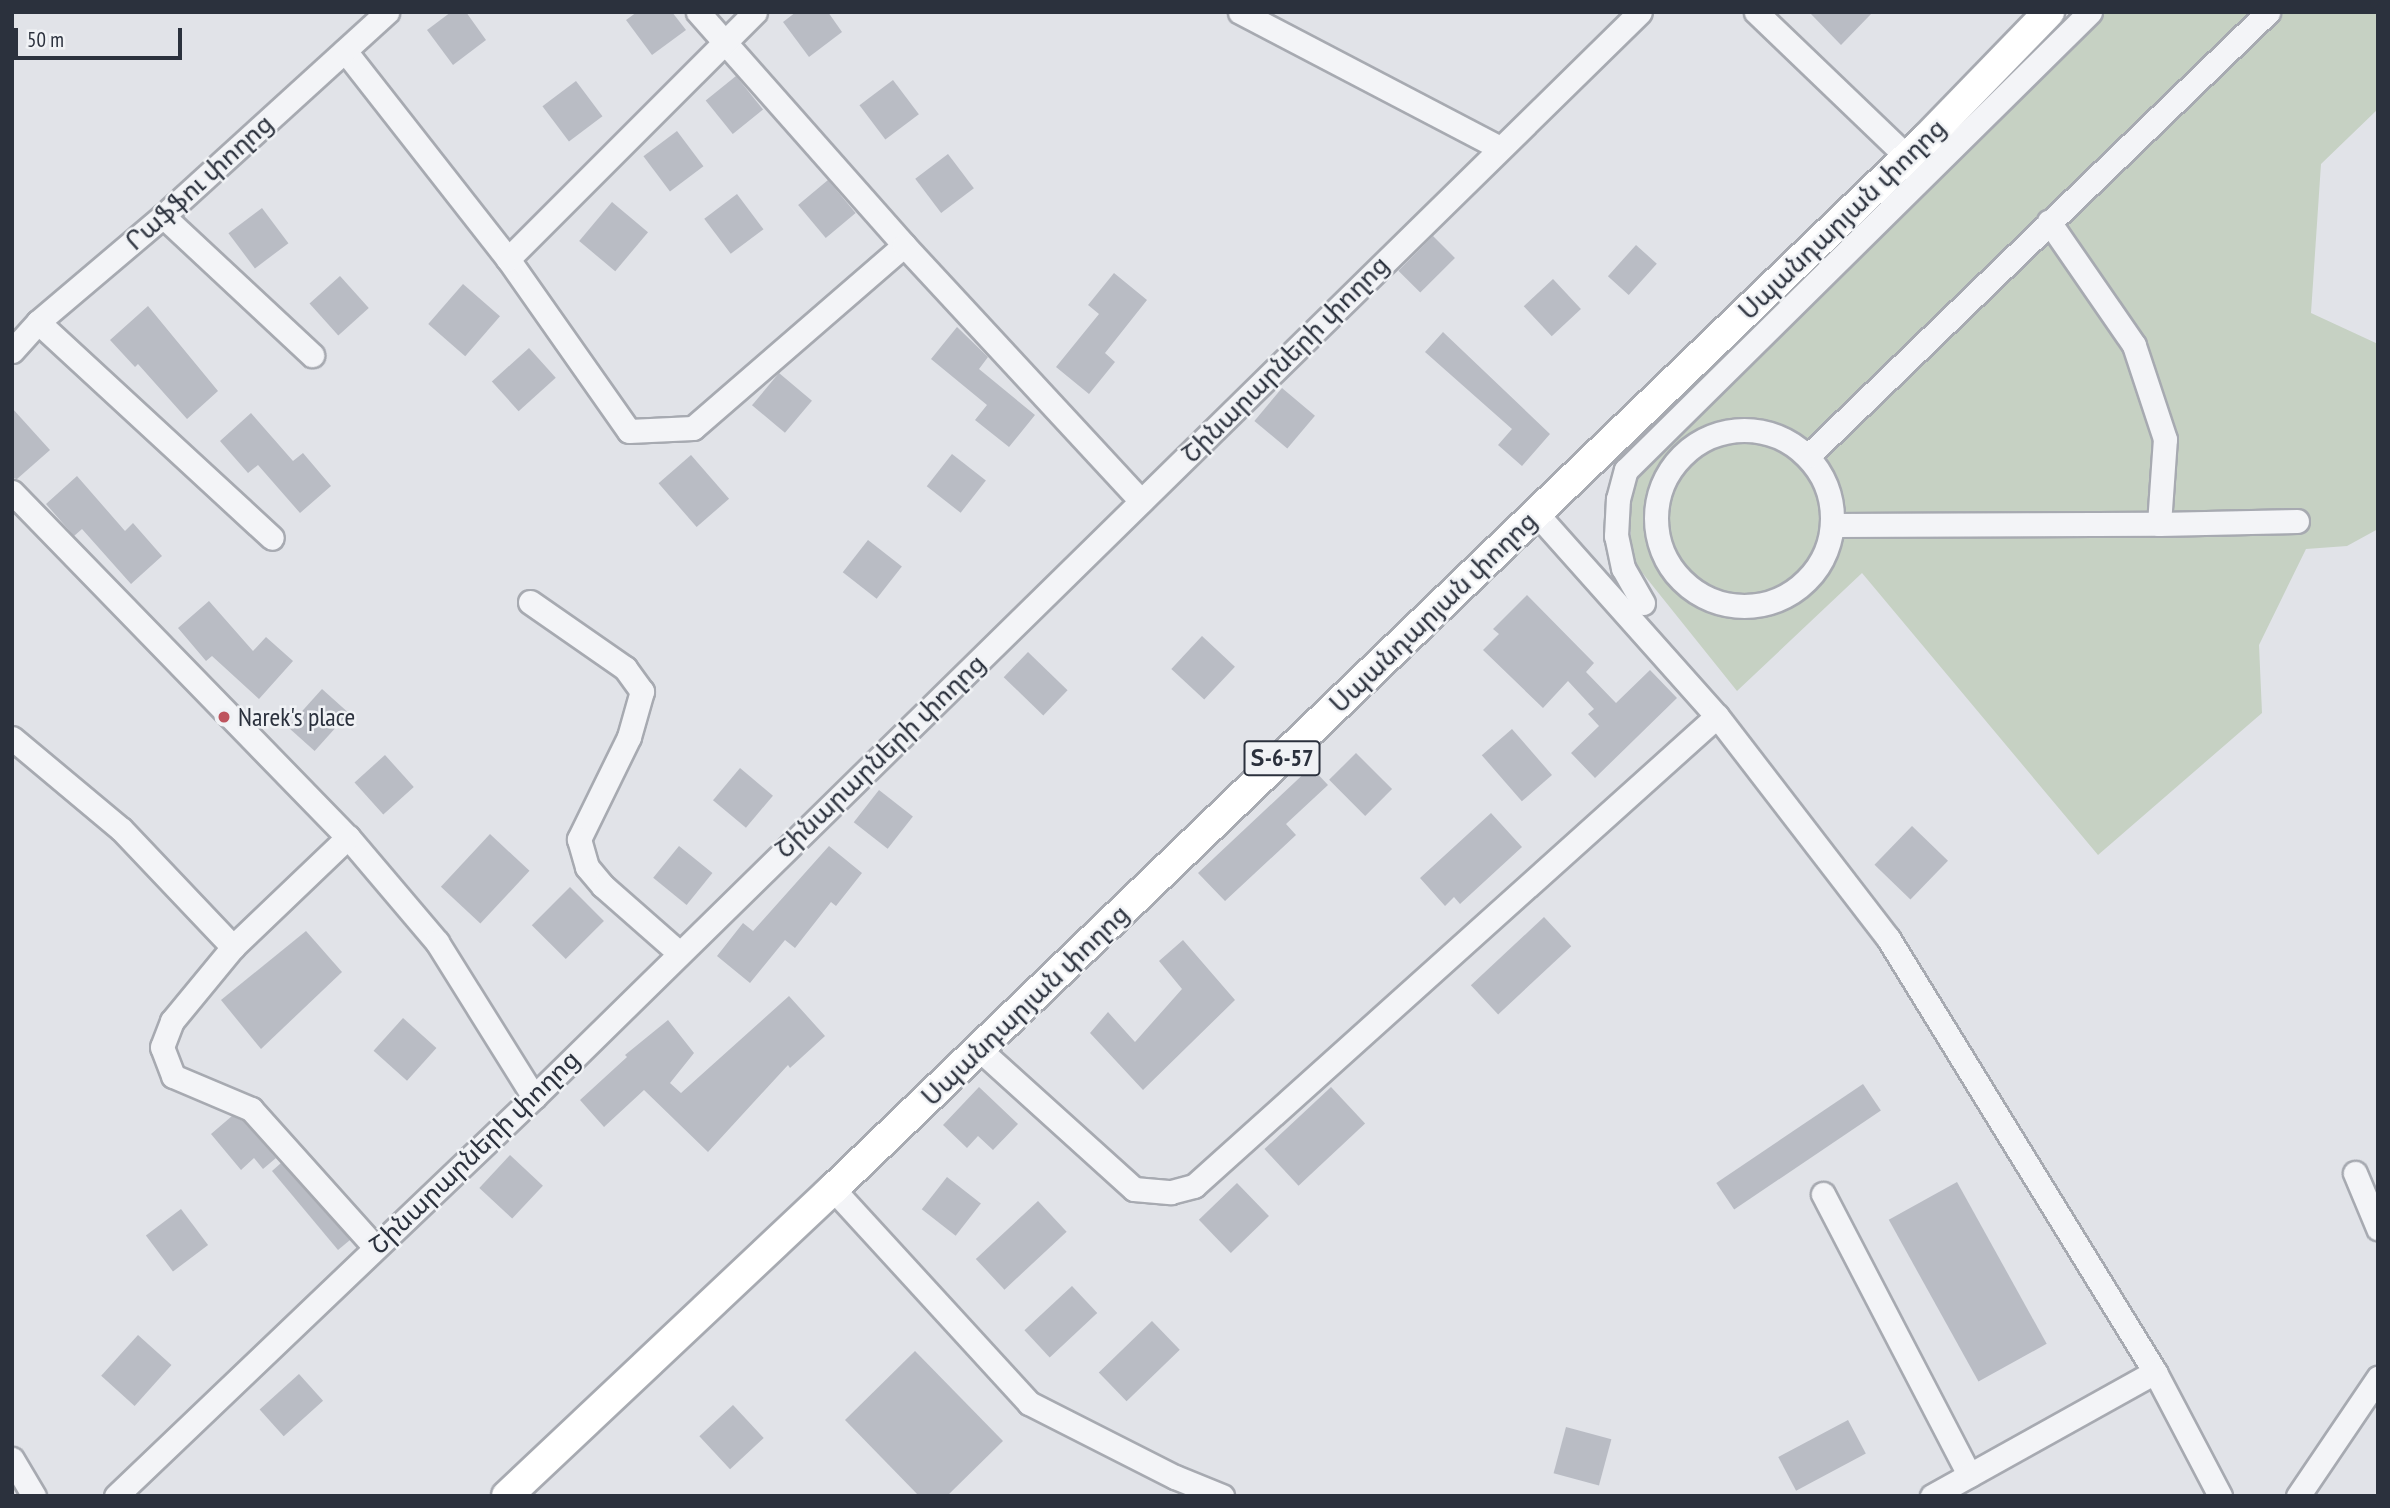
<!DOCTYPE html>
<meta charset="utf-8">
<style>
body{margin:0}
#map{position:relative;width:2390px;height:1508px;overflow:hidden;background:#e1e3e8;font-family:"PT Sans Narrow","Noto Sans Armenian",sans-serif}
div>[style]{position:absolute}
.green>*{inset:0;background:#c6d1c3}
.building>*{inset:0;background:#b9bcc4;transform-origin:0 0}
.roads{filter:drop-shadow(2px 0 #a7aab1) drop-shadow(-2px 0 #a7aab1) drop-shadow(0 2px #a7aab1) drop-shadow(0 -2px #a7aab1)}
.minor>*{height:23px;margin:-11.5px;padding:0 11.5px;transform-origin:11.5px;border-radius:11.5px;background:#f3f4f7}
.minor>.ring{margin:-11.5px;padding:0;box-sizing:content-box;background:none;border:23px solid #f3f4f7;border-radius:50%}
.major>*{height:30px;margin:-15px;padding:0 15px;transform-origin:15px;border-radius:15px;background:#fff}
.dots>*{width:19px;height:19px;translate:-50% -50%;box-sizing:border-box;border:4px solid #f0f2f5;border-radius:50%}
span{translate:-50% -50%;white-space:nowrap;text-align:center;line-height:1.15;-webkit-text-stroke:5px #f0f2f5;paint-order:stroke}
.shield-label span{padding:2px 5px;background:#f0f2f5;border:2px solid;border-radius:5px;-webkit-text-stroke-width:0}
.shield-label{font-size:24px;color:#2b313d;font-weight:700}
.street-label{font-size:26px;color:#2b313d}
.poi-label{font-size:26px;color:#2b313d}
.left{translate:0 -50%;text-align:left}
.frame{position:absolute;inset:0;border:14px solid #2b313d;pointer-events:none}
.scale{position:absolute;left:14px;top:28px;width:168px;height:32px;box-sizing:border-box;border:4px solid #2b313d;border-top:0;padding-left:9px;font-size:21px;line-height:24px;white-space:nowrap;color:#2b313d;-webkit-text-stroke:5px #f0f2f5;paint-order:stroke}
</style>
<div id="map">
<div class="green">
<i style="clip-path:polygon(2103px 12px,2378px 12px,2378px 109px,2321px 164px,2311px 313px,2378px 344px,2378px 529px,2347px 546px,2306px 549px,2259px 645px,2262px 713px,2098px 855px,1862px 573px,1737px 691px,1632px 560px,1628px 473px)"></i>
</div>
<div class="building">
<i style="clip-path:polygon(451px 12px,466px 12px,486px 40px,453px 65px,427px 30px)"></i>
<i style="clip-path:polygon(637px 12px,672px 12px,686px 30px,652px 55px,626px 20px)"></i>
<i style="clip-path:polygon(796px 12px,828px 12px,842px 32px,809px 57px,783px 22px)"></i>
<i style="clip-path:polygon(1809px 12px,1873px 12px,1841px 45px)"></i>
<i style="left:736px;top:76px;width:43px;height:39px;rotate:51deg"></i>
<i style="left:893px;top:80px;width:43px;height:42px;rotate:53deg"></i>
<i style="left:576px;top:81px;width:44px;height:42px;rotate:53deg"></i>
<i style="left:677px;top:131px;width:44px;height:42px;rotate:53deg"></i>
<i style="left:948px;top:154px;width:43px;height:41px;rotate:53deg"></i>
<i style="left:828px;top:180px;width:43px;height:39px;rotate:50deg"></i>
<i style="left:737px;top:194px;width:44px;height:41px;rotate:53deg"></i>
<i style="left:612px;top:202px;width:47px;height:51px;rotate:40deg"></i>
<i style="left:262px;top:208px;width:44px;height:42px;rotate:53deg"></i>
<i style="left:1433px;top:236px;width:31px;height:49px;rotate:45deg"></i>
<i style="left:1636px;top:245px;width:28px;height:42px;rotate:42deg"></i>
<i style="clip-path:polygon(1114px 273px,1147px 300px,1105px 353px,1115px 362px,1089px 394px,1056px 367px,1099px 314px,1088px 305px)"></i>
<i style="left:340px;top:276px;width:43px;height:41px;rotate:48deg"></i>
<i style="left:1553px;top:279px;width:41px;height:40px;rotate:47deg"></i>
<i style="left:463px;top:284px;width:49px;height:53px;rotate:41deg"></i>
<i style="clip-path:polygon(148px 306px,218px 391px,187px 419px,138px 364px,135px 367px,110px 340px)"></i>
<i style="clip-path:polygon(957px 327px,988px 357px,979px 369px,1035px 415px,1009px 447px,975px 420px,987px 405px,931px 359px)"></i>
<i style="clip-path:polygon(1443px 332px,1550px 434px,1522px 466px,1498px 445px,1512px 429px,1425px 352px)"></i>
<i style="left:529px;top:348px;width:40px;height:50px;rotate:48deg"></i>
<i style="left:779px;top:373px;width:43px;height:42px;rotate:40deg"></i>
<i style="left:1282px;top:388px;width:43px;height:43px;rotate:40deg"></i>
<i style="clip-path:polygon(12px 408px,50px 450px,17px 479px,12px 478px)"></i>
<i style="clip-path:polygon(251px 413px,293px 461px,303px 453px,331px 486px,300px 513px,258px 465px,248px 473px,220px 441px)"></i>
<i style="left:952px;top:454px;width:43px;height:41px;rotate:38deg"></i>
<i style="left:691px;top:455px;width:58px;height:43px;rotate:49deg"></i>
<i style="clip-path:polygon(77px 476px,125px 531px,133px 523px,162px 556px,131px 584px,82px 529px,74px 536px,46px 504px)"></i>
<i style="left:868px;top:540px;width:43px;height:41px;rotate:38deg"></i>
<i style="clip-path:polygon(1527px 595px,1594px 663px,1586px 672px,1616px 703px,1650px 670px,1677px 698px,1595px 778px,1571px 753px,1599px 726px,1588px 714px,1594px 709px,1568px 681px,1543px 708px,1483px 650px,1499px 634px,1493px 629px)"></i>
<i style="clip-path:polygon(209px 601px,253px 651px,266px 637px,293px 661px,259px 699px,212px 656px,206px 661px,178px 628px)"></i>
<i style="left:1202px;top:636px;width:45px;height:45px;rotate:43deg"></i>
<i style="left:1028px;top:652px;width:55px;height:35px;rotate:44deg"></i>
<i style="left:322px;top:689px;width:36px;height:51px;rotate:42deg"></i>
<i style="left:1512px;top:729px;width:61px;height:40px;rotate:49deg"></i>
<i style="left:1356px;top:753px;width:51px;height:38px;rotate:45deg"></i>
<i style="left:385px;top:755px;width:43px;height:41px;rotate:48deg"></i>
<i style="clip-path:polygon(1311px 767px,1328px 785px,1286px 824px,1296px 835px,1225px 901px,1198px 873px)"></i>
<i style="left:740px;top:768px;width:43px;height:42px;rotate:40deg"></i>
<i style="left:879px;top:790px;width:43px;height:41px;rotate:38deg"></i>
<i style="clip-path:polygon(1491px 813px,1522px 847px,1460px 904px,1454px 897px,1445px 906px,1420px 878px)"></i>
<i style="left:1912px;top:826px;width:50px;height:54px;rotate:44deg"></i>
<i style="left:490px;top:834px;width:54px;height:72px;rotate:43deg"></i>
<i style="left:679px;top:846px;width:43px;height:41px;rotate:39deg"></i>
<i style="clip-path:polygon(829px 846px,862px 873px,836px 906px,831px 902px,795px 948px,785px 940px,750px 983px,717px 956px,743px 923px,753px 931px)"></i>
<i style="left:570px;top:887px;width:48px;height:54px;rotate:45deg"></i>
<i style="left:1544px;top:917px;width:40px;height:100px;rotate:47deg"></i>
<i style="clip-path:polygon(306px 931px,342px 972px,261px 1049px,221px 1000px)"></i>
<i style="clip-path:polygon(1183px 940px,1235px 1000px,1143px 1090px,1090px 1033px,1108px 1012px,1135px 1042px,1182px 989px,1159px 961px)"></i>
<i style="clip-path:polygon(789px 996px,825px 1036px,790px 1068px,788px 1065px,708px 1152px,644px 1090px,604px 1127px,580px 1100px,627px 1057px,625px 1055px,668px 1020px,694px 1053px,670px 1083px,681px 1093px)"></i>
<i style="left:403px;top:1018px;width:45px;height:44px;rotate:42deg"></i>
<i style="left:1863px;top:1084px;width:32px;height:177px;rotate:56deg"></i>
<i style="clip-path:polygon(979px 1087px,1018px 1124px,993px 1150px,978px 1136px,967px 1148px,943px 1125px)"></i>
<i style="left:1331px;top:1087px;width:50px;height:91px;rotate:47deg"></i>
<i style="clip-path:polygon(232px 1116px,243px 1121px,276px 1158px,263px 1169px,254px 1158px,241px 1170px,211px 1134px)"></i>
<i style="left:510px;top:1155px;width:45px;height:45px;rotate:43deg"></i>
<i style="clip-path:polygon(281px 1163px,350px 1240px,338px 1250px,272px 1171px)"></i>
<i style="left:947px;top:1177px;width:43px;height:41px;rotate:38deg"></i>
<i style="left:1957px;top:1182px;width:185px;height:78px;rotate:61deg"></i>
<i style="left:1237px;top:1183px;width:46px;height:53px;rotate:46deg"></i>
<i style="left:1038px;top:1201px;width:42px;height:85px;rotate:47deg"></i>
<i style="left:181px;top:1209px;width:45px;height:44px;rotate:53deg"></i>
<i style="left:1072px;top:1286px;width:37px;height:65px;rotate:47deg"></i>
<i style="left:1152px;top:1321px;width:40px;height:74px;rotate:46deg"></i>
<i style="left:138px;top:1335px;width:45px;height:55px;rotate:42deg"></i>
<i style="clip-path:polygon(915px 1351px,1003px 1441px,947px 1496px,919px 1496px,845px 1420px)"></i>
<i style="left:299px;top:1374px;width:36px;height:53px;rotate:48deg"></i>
<i style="left:733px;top:1405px;width:45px;height:46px;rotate:47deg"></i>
<i style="left:1848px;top:1420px;width:38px;height:79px;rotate:62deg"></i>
<i style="left:1566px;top:1427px;width:47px;height:48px;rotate:15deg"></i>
</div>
<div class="roads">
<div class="minor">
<i style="left:698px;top:12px;width:311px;rotate:48.5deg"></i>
<i style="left:1240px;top:12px;width:293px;rotate:27.6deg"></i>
<i style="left:1756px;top:12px;width:209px;rotate:43.8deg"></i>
<i style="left:345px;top:51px;width:264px;rotate:51.9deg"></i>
<i style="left:508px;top:259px;width:210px;rotate:54.9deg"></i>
<i style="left:629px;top:431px;width:64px;rotate:-2.7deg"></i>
<i style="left:693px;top:428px;width:279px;rotate:-40.9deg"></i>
<i style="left:904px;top:245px;width:349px;rotate:47.2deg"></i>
<i style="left:163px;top:216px;width:204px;rotate:43deg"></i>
<i style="left:508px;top:259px;width:349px;rotate:-45deg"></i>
<i style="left:38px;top:322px;width:318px;rotate:42.7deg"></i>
<i style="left:12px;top:351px;width:39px;rotate:-48deg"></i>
<i style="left:38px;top:322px;width:164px;rotate:-40.3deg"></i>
<i style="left:163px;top:216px;width:303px;rotate:-42.3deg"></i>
<i class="ring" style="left:1656px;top:430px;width:153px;height:153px"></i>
<i style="left:1809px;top:455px;width:638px;rotate:-43.98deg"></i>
<i style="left:12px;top:492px;width:482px;rotate:45.8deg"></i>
<i style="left:348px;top:837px;width:138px;rotate:49.7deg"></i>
<i style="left:437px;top:942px;width:183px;rotate:58deg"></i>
<i style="left:1536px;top:513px;width:272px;rotate:48.3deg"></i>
<i style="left:1717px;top:716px;width:280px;rotate:52.4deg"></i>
<i style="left:1888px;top:938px;width:510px;rotate:58.4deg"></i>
<i style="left:2155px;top:1372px;width:140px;rotate:62.3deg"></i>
<i style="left:2159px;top:524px;width:138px;rotate:-1.2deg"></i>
<i style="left:1834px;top:525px;width:325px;rotate:-0.2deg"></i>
<i style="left:2159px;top:524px;width:85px;rotate:-86deg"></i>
<i style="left:2165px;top:439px;width:99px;rotate:-108.3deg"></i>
<i style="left:2134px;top:345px;width:150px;rotate:-124.6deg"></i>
<i style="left:530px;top:602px;width:116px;rotate:34.8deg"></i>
<i style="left:625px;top:668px;width:29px;rotate:54deg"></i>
<i style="left:642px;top:691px;width:48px;rotate:105.8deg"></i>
<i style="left:629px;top:737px;width:114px;rotate:116.1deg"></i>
<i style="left:579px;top:839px;width:29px;rotate:74deg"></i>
<i style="left:587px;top:867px;width:25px;rotate:50deg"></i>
<i style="left:603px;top:886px;width:100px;rotate:41.3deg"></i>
<i style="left:1643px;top:603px;width:40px;rotate:-119.7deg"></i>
<i style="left:1623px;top:568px;width:33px;rotate:-102deg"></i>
<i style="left:1616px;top:536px;width:37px;rotate:-87deg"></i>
<i style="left:1618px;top:499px;width:30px;rotate:-75deg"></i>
<i style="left:1626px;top:470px;width:652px;rotate:-44.63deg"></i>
<i style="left:12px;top:738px;width:142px;rotate:39.9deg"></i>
<i style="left:121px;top:829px;width:163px;rotate:46.5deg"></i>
<i style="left:348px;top:837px;width:159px;rotate:136.3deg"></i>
<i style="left:233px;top:947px;width:96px;rotate:129.5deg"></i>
<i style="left:172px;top:1021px;width:28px;rotate:111deg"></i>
<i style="left:162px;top:1047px;width:31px;rotate:69deg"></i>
<i style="left:173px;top:1076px;width:85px;rotate:22.9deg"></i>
<i style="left:251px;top:1109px;width:186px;rotate:48.1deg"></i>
<i style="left:979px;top:1049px;width:209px;rotate:42.1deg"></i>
<i style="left:1134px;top:1189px;width:37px;rotate:5deg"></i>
<i style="left:1171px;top:1192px;width:24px;rotate:-15deg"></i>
<i style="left:1194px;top:1186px;width:703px;rotate:-41.94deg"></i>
<i style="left:2355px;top:1173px;width:60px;rotate:67.3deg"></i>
<i style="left:833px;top:1189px;width:290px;rotate:47.5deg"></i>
<i style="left:1029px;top:1403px;width:164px;rotate:26.9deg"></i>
<i style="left:1175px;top:1477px;width:51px;rotate:22deg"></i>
<i style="left:1823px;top:1194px;width:317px;rotate:62.5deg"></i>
<i style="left:12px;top:1459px;width:43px;rotate:59.3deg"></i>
<i style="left:116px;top:1496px;width:578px;rotate:-43.67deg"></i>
<i style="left:534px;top:1097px;width:1549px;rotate:-44.45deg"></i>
<i style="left:1932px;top:1496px;width:255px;rotate:-29.1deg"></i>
<i style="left:2298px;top:1496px;width:143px;rotate:-55.9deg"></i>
</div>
<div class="major">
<i style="left:507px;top:1496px;width:448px;rotate:-43.3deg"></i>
<i style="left:833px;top:1189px;width:1516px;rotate:-43.85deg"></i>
<i style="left:1926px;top:139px;width:177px;rotate:-45.9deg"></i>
</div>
</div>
<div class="dots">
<i style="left:224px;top:717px;background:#be545e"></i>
</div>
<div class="shield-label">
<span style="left:1282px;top:758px">Տ-6-57</span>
</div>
<div class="street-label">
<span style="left:199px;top:182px;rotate:-42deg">Րաֆֆու փողոց</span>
<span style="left:1842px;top:219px;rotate:-44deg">Սպանդարյան փողոց</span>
<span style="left:1285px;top:359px;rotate:-45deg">Շինարարների փողոց</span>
<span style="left:1433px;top:612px;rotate:-44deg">Սպանդարյան փողոց</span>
<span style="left:880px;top:756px;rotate:-44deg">Շինարարների փողոց</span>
<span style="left:1025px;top:1005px;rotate:-44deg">Սպանդարյան փողոց</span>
<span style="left:474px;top:1152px;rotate:-44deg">Շինարարների փողոց</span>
</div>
<div class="poi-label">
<span class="left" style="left:238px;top:717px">Narek's place</span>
</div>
<div class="frame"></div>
<div class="scale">50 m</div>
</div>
